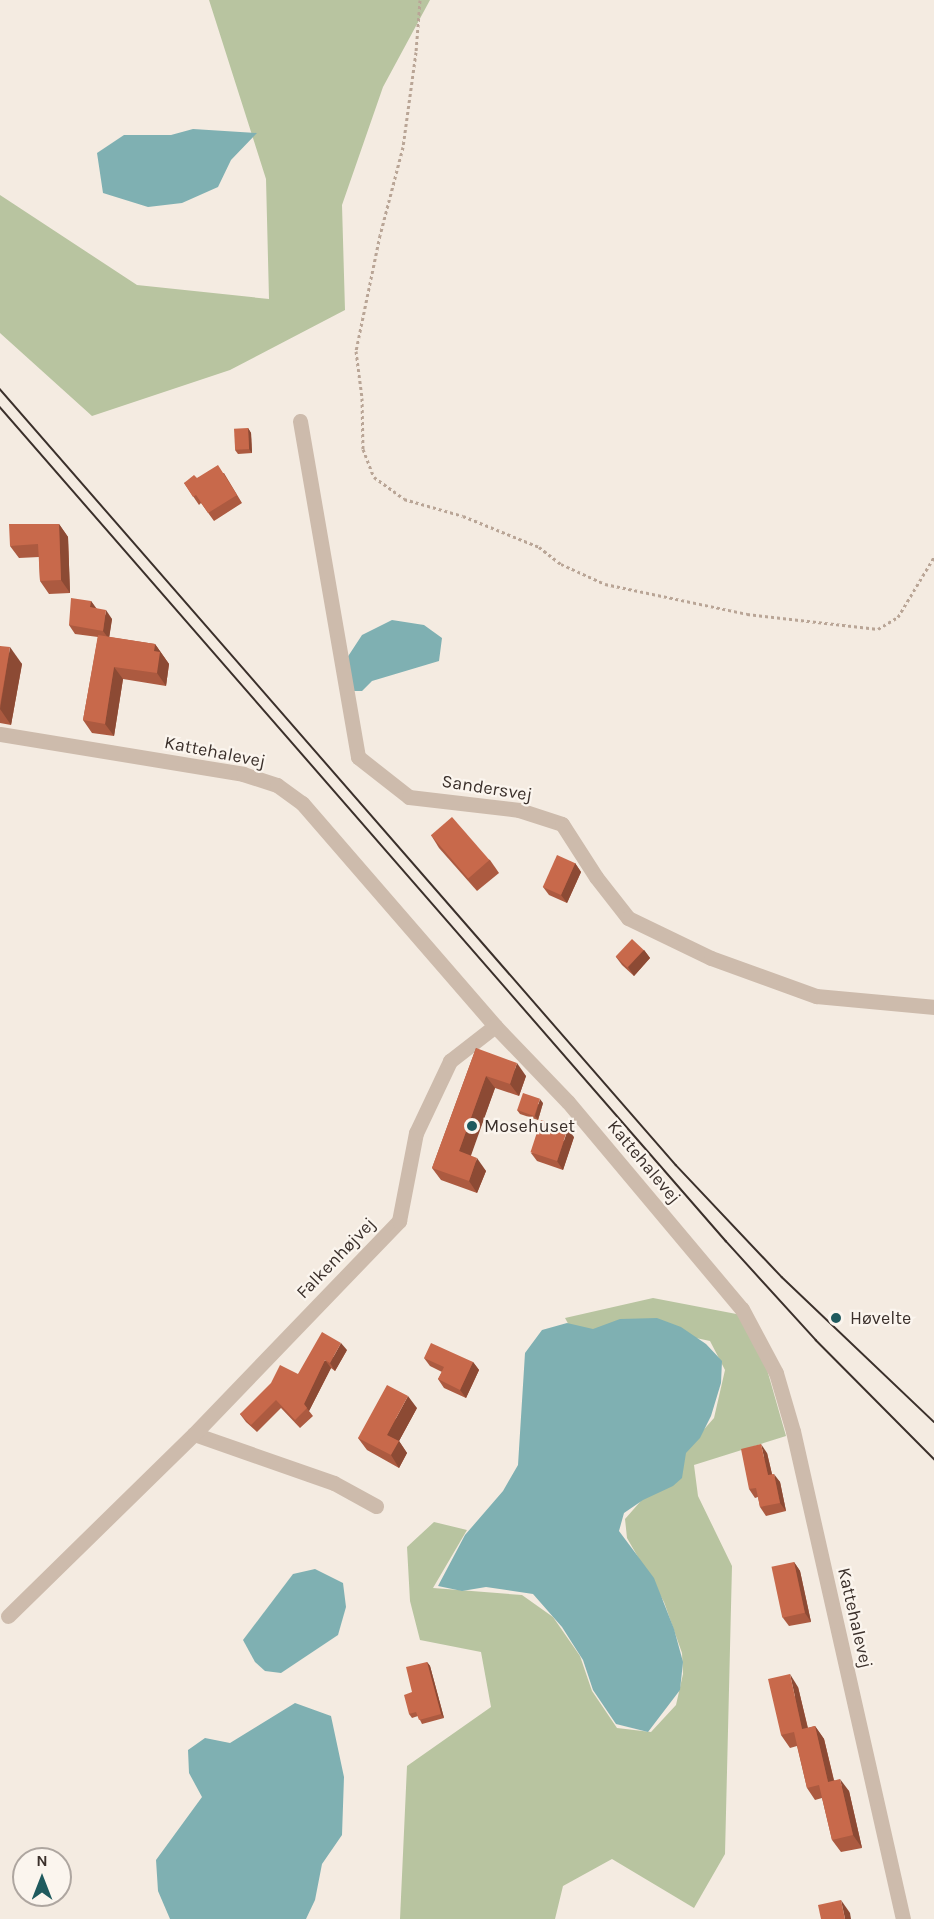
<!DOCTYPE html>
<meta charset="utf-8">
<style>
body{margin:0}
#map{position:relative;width:934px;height:1919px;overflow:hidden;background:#f4ebe1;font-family:Karla,sans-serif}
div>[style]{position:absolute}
.green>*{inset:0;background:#b8c4a0}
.water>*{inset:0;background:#7fb0b2}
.path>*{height:3px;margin-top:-1.5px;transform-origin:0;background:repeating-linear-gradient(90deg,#b9a596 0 3px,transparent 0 6px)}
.minor>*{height:15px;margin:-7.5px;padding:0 7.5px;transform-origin:7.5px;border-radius:7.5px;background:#cdbbac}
.tram>*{height:1.5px;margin:-0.75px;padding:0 0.75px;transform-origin:0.75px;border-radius:0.75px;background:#3b302b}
.wall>*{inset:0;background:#ac5a40}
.shaded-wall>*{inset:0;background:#8c4a34}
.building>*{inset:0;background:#c8694b;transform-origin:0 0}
.dots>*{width:16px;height:16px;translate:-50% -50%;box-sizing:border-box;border:3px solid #fbf5ee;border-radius:50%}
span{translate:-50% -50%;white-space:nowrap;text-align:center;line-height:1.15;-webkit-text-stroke:4.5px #fbf5ee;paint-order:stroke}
.street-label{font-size:18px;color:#3b302b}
.poi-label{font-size:18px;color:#3b302b}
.left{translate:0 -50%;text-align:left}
.north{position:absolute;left:12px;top:1847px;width:60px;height:60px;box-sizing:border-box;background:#fbf5ee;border:2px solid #aea6a0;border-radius:50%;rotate:0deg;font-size:16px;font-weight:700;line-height:24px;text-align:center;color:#3b302b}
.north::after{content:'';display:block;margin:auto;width:21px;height:27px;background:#1f5a5e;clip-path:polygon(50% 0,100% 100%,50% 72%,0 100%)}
</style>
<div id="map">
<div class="green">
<i style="clip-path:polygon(209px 0,430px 0,383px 87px,342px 205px,345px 310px,230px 370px,92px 416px,0 333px,0 195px,137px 285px,269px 299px,266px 179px)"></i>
<i style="clip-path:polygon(653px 1298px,752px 1317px,786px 1436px,694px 1465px,698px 1496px,732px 1566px,725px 1854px,694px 1908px,612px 1859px,563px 1886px,555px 1919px,400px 1919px,407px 1766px,491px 1707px,481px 1652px,420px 1640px,410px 1601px,407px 1547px,434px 1522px,467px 1530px,433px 1588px,522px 1595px,553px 1617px,580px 1656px,592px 1691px,617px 1728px,651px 1732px,676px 1705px,683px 1674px,682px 1653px,664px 1602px,627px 1538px,625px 1519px,714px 1418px,725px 1370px,710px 1341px,621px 1322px,576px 1338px,565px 1318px)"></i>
</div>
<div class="water">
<i style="clip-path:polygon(193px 129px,257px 133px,231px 160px,218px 187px,182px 203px,148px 207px,103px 193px,97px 153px,124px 135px,171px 135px)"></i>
<i style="clip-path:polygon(392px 620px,424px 625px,442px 638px,439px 661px,372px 681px,362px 691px,353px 691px,345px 661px,362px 635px)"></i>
<i style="clip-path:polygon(657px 1318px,681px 1327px,706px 1344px,722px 1361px,721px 1383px,711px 1416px,700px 1438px,686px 1453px,682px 1478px,673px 1486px,643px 1500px,624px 1513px,619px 1531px,654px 1578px,674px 1629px,683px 1662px,680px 1690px,648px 1732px,616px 1724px,593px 1690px,583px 1660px,562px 1627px,533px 1594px,486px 1587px,462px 1591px,438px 1586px,465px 1535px,503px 1491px,518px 1465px,525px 1353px,542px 1330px,567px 1323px,593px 1329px,620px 1319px)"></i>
<i style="clip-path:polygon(315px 1569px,343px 1583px,346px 1607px,338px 1635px,281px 1673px,265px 1671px,255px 1662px,243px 1640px,293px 1574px)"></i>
<i style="clip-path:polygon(295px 1703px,331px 1716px,344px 1777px,342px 1835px,322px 1864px,315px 1900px,306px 1919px,170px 1919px,158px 1891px,156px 1860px,202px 1797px,189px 1773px,188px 1750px,205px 1738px,230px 1743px)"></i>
</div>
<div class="path">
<i style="left:420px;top:0;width:52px;rotate:94.4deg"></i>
<i style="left:416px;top:52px;width:96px;rotate:97.8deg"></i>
<i style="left:403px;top:147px;width:91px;rotate:104.6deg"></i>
<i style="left:380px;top:235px;width:118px;rotate:101.7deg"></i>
<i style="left:356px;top:351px;width:47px;rotate:82.7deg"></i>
<i style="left:362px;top:398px;width:51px;rotate:88.9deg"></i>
<i style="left:363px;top:449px;width:30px;rotate:69deg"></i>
<i style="left:374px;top:477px;width:37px;rotate:36deg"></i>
<i style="left:404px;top:499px;width:61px;rotate:16.1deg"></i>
<i style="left:463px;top:516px;width:82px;rotate:22.2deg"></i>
<i style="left:539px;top:547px;width:28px;rotate:38deg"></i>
<i style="left:561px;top:564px;width:48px;rotate:24.4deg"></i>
<i style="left:605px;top:584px;width:145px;rotate:11.9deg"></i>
<i style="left:747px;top:614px;width:132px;rotate:6.5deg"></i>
<i style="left:878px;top:629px;width:23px;rotate:-31deg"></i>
<i style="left:898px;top:617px;width:70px;rotate:-59deg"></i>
</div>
<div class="minor">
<i style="left:300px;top:421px;width:341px;rotate:80.2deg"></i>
<i style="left:358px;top:757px;width:65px;rotate:38.1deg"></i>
<i style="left:409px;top:797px;width:111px;rotate:6.7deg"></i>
<i style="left:519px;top:810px;width:45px;rotate:18deg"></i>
<i style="left:562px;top:824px;width:63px;rotate:57.3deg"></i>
<i style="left:596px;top:877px;width:52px;rotate:52deg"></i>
<i style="left:628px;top:918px;width:92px;rotate:25.7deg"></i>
<i style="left:711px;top:958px;width:112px;rotate:19.9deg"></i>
<i style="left:816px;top:996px;width:119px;rotate:5.3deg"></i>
<i style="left:0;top:734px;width:246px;rotate:9.3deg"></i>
<i style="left:243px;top:774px;width:36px;rotate:18deg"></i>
<i style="left:277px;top:785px;width:31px;rotate:36deg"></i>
<i style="left:302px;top:803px;width:295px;rotate:49.1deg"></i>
<i style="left:495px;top:1026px;width:105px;rotate:46.2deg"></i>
<i style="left:568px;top:1102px;width:270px;rotate:50deg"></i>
<i style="left:742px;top:1309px;width:72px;rotate:62deg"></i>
<i style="left:776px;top:1373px;width:60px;rotate:73.7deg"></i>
<i style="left:793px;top:1431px;width:500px;rotate:77.3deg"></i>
<i style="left:194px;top:1434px;width:148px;rotate:19.3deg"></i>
<i style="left:334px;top:1483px;width:48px;rotate:28.7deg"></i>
<i style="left:8px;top:1616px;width:260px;rotate:-44.4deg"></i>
<i style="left:194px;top:1434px;width:296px;rotate:-46.1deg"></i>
<i style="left:399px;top:1221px;width:90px;rotate:-79.1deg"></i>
<i style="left:416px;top:1133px;width:80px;rotate:-64.7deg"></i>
<i style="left:450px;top:1061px;width:57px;rotate:-37.9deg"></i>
</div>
<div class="tram">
<i style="left:0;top:389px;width:1029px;rotate:48.94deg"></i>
<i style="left:676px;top:1165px;width:154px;rotate:46.6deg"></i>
<i style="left:782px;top:1277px;width:210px;rotate:43.6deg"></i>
<i style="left:0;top:407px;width:1106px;rotate:48.96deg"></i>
<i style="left:726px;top:1241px;width:134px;rotate:47.7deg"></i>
<i style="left:816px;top:1340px;width:168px;rotate:45.2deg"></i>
</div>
<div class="wall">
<i style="clip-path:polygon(248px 428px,251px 433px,252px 453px,238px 454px,235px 450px)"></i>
<i style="clip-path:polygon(224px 473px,242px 503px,214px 521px,201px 503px,199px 505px,184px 483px,197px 478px)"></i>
<i style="clip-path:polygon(59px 524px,68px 537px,70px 593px,49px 594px,40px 581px,39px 557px,19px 558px,10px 546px)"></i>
<i style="clip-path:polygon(91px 601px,97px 609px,112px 619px,109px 637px,155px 644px,169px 664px,166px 686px,123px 679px,114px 736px,92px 733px,83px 720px,98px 637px,75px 634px,69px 625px)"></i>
<i style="clip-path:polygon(0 646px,22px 664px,11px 725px,0 723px)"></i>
<i style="clip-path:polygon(431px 835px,490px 860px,499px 873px,477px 891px,439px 848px)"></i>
<i style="clip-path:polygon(575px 863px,581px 872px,567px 903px,549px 895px,543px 887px)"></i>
<i style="clip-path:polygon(644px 950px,650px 958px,634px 976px,622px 965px,616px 957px)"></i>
<i style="clip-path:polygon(476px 1048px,526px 1076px,519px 1096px,495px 1088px,470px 1156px,486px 1171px,477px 1193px,441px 1180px,432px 1168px)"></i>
<i style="clip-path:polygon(543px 1103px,538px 1120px,520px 1114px,517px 1110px)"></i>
<i style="clip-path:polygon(574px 1137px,563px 1170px,537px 1161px,531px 1153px)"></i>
<i style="clip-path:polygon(347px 1350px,335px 1371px,331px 1368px,309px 1411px,313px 1416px,300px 1428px,281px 1408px,257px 1432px,246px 1422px,240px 1414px,298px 1374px)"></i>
<i style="clip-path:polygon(424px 1358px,473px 1362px,479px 1370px,466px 1398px,444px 1388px,438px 1379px,442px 1372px,430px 1366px)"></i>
<i style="clip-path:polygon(417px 1408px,399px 1441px,407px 1453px,399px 1468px,367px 1450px,358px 1438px)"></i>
<i style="clip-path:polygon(767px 1453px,772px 1474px,780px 1482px,786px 1511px,766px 1516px,760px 1507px,758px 1497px,755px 1498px,749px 1489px)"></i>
<i style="clip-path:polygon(794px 1562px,800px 1571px,811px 1622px,789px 1626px,783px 1618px)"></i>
<i style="clip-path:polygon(427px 1662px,430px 1666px,444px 1718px,422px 1724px,418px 1716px,412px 1718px,409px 1714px,412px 1692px)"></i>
<i style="clip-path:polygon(798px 1687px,808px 1728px,815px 1726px,824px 1739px,834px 1780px,849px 1791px,862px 1848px,841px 1852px,832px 1840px,822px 1798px,815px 1800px,807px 1788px,797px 1746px,790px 1748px,781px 1735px)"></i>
</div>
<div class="shaded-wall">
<i style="clip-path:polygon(248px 428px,251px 433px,252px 453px,249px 449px)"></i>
<i style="clip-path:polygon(59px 524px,68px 537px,70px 593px,61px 580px)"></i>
<i style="clip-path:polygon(91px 601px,97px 610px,90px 607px)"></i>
<i style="clip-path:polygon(106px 610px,112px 619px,109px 639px,103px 631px)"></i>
<i style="clip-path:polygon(155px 644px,169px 664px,166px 686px,157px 673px,154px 651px)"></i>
<i style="clip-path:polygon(10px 647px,22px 664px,11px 725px,0 709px)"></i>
<i style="clip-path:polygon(114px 667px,123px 679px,114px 736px,105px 724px)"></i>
<i style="clip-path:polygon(575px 863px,581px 872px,567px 903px,561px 895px)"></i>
<i style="clip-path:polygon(644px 950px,650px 958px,634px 976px,628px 967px)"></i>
<i style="clip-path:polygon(517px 1063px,526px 1076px,519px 1096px,510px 1084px)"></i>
<i style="clip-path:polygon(486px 1076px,495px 1088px,468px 1164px,459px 1151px)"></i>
<i style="clip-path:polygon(540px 1099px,543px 1103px,538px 1120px,535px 1116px)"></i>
<i style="clip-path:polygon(568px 1129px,574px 1137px,563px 1170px,557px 1161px)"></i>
<i style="clip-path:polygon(477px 1158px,486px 1171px,477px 1193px,469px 1181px)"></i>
<i style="clip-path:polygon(341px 1343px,347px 1350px,335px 1371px,330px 1363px)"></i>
<i style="clip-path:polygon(325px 1360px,331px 1368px,309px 1411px,304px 1404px)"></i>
<i style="clip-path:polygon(473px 1362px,479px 1370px,466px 1398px,460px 1390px)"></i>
<i style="clip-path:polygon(408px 1396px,417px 1408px,399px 1441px,407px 1453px,399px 1468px,391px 1455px,387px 1435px)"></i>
<i style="clip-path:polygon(761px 1444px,767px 1453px,774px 1483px,768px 1475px)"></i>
<i style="clip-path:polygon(774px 1474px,780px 1482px,786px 1511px,780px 1503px)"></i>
<i style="clip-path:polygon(794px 1562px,800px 1571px,811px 1622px,805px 1613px)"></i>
<i style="clip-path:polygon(427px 1662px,430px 1666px,444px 1718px,441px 1714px)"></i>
<i style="clip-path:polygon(790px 1674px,798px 1687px,811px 1742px,802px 1729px)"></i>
<i style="clip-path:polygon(815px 1726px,824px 1739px,837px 1794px,828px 1782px)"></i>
<i style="clip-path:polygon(840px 1779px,849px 1791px,862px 1848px,853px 1835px)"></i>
<i style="clip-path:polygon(841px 1900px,850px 1913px,851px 1919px,845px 1919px)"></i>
</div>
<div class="building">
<i style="left:248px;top:428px;width:21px;height:14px;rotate:87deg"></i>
<i style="clip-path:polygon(218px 465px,237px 495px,208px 513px,196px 495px,193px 497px,184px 483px,194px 475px,197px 478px)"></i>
<i style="clip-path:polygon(9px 524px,59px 524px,61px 580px,40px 581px,38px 544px,10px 546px)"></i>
<i style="clip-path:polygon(71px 598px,91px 601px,90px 607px,106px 610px,103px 631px,69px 625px)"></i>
<i style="clip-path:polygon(98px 635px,155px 644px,154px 651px,160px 652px,157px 673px,114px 667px,105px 724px,83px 720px)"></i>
<i style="clip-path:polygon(0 646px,10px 647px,0 705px)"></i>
<i style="left:452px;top:817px;width:57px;height:28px;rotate:49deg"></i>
<i style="left:557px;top:855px;width:20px;height:35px;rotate:24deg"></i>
<i style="left:632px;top:939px;width:16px;height:24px;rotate:43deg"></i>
<i style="clip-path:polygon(476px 1048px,517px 1063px,510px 1084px,486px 1076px,459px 1151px,477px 1158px,469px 1181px,432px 1168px)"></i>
<i style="left:523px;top:1093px;width:18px;height:18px;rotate:19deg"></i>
<i style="left:541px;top:1120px;width:28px;height:34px;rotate:18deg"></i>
<i style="clip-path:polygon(322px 1332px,341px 1343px,330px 1363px,325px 1360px,304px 1404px,307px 1408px,295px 1420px,276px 1400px,251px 1425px,240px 1414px,271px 1383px,280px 1365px,298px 1374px)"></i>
<i style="clip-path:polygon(431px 1343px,473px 1362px,460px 1390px,438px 1379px,444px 1367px,424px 1358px)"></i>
<i style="clip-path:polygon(387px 1385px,408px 1396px,387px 1435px,399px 1441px,391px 1455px,358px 1438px)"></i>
<i style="clip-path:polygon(761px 1444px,768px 1475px,774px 1474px,780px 1503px,760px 1507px,756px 1488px,749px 1489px,741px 1449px)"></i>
<i style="left:794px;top:1562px;width:52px;height:23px;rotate:78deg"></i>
<i style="clip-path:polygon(427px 1662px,441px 1714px,419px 1720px,416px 1712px,409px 1714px,404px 1695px,412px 1692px,406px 1667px)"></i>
<i style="clip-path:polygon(790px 1674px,802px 1729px,815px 1726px,828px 1782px,840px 1779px,853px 1835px,832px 1840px,819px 1785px,807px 1788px,794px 1732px,781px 1735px,768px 1679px)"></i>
<i style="clip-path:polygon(841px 1900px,845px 1919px,821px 1919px,818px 1905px)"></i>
</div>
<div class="dots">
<i style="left:472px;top:1126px;background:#1f5a5e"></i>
<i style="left:836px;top:1318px;background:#1f5a5e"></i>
</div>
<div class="street-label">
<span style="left:215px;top:752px;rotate:11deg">Kattehalevej</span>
<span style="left:487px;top:788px;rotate:9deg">Sandersvej</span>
<span style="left:644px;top:1162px;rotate:50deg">Kattehalevej</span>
<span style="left:336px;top:1258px;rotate:-46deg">Falkenhøjvej</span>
<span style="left:855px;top:1618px;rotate:77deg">Kattehalevej</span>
</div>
<div class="poi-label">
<span class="left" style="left:484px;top:1126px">Mosehuset</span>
<span class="left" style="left:850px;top:1318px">Høvelte</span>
</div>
<div class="north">N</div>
</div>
